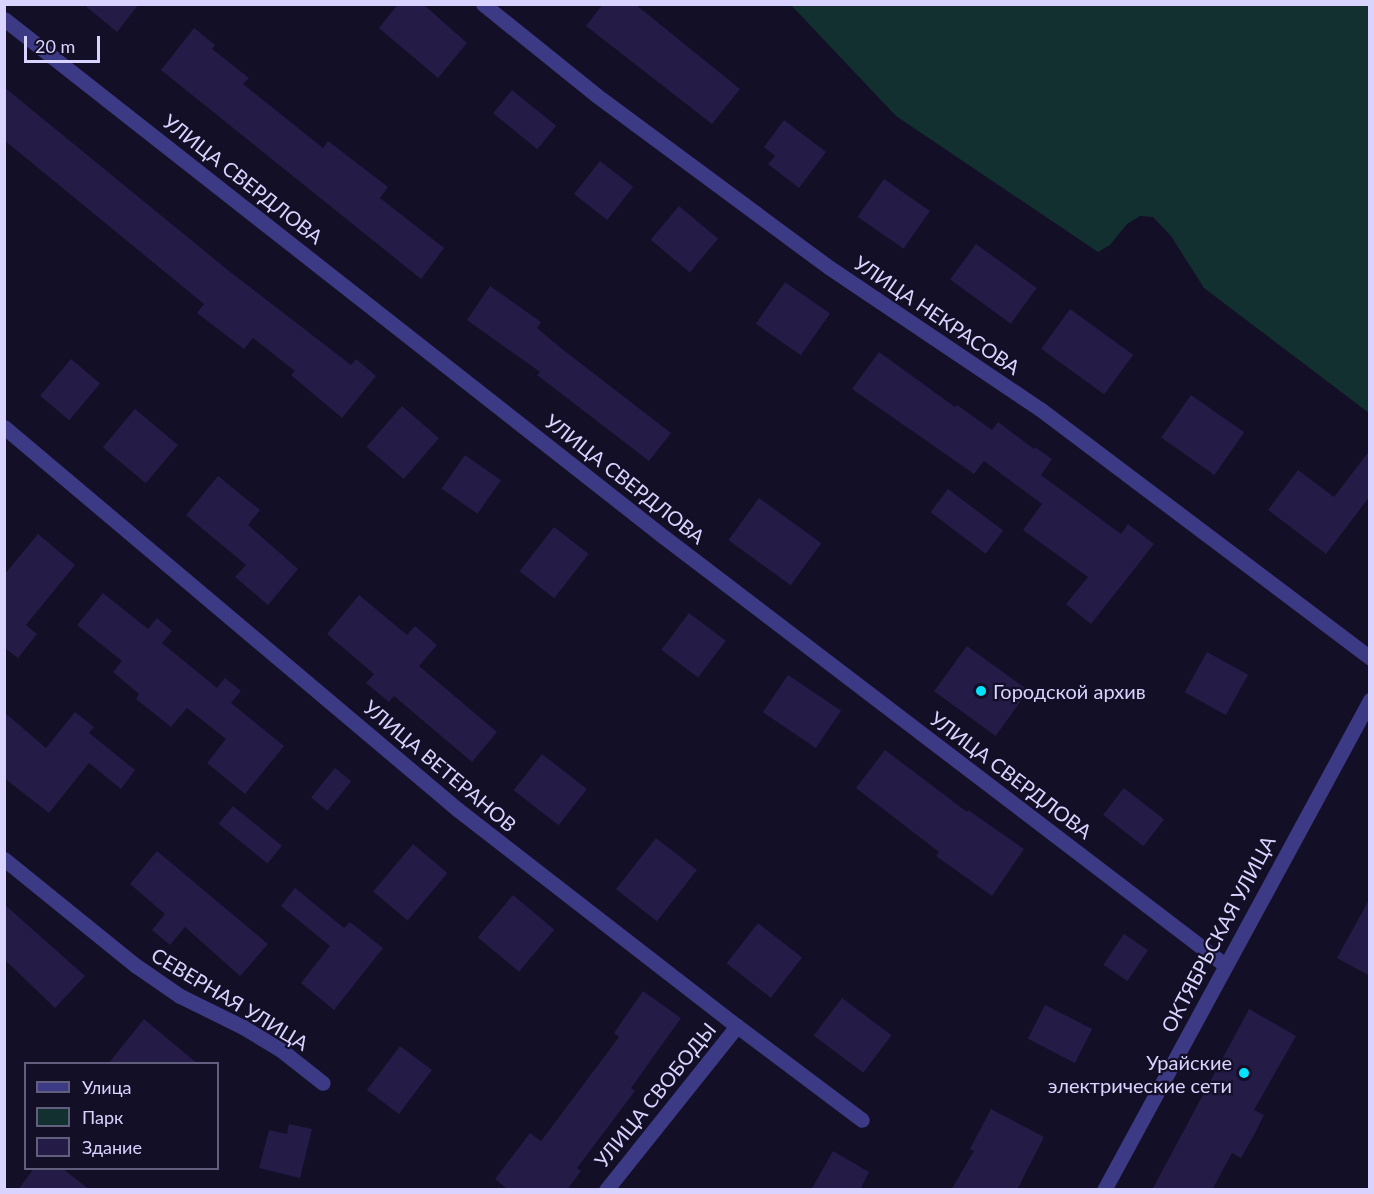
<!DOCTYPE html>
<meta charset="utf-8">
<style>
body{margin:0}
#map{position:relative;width:1374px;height:1194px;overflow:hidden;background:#130f26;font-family:Lato,sans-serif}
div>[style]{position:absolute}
.green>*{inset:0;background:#12302f}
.building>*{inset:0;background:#241b47;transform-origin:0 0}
.minor>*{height:15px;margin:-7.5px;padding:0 7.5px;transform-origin:7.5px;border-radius:7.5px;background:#3d3a85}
.dots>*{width:16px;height:16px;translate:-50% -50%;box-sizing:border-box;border:3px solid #130f26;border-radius:50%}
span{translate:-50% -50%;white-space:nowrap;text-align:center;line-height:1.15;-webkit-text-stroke:4.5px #130f26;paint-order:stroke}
.street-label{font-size:20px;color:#d9d4ff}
.poi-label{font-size:20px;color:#d9d4ff}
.left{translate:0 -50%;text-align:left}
.right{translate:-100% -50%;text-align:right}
.frame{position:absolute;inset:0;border:6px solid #d9d4ff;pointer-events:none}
.legend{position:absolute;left:24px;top:1062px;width:195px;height:108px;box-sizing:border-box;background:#130f26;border:2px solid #625e7d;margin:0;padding:8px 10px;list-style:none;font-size:18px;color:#d9d4ff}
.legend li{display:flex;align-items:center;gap:12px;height:30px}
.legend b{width:30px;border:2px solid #625e7d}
.scale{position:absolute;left:24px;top:36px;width:76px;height:27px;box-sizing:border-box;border:3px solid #d9d4ff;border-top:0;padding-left:8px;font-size:18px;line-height:21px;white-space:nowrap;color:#d9d4ff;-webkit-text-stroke:4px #130f26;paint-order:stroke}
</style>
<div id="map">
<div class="green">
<i style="clip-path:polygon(791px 5px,1369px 5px,1369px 413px,1204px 288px,1171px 236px,1153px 217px,1140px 216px,1127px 224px,1110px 245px,1098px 252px,896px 116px)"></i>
</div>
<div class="building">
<i style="clip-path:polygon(83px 4px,139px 4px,117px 32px)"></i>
<i style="clip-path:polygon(398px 4px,423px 4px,467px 43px,438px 78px,379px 28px)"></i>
<i style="clip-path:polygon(603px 4px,635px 4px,740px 89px,712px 124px,586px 26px)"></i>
<i style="clip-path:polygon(194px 28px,215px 45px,212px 49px,249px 78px,243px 84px,323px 148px,328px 141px,388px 187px,380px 198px,444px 248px,421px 279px,161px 70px)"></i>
<i style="clip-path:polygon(4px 87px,229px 271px,351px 365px,356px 359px,376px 376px,342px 418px,291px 375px,295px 371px,253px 338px,244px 349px,197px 313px,204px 304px,4px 140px)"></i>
<i style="left:512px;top:90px;width:57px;height:30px;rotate:39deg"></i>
<i style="clip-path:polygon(784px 120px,826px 152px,799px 188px,768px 164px,775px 156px,764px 147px)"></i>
<i style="left:600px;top:161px;width:42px;height:42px;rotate:38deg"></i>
<i style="left:884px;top:179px;width:56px;height:46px;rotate:35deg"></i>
<i style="left:679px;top:206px;width:51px;height:44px;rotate:40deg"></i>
<i style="left:976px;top:244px;width:75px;height:44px;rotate:36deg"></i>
<i style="left:785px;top:282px;width:55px;height:51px;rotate:35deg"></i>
<i style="clip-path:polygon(490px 286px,541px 322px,537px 328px,562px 349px,671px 433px,649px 461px,537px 375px,540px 372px,467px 320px)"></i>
<i style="left:1070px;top:309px;width:78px;height:49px;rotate:36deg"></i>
<i style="clip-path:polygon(879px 352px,955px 407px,957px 405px,992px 430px,998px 422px,1034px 449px,1035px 447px,1052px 459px,1041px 475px,1121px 534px,1128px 524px,1154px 544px,1091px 624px,1066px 604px,1088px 577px,1023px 530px,1042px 504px,984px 461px,974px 474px,852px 389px)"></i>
<i style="left:71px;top:359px;width:38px;height:48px;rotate:40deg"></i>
<i style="left:1191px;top:395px;width:65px;height:52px;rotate:35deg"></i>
<i style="left:402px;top:406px;width:49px;height:54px;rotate:41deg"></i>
<i style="left:135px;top:409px;width:56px;height:50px;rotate:40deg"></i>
<i style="clip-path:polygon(1370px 450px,1370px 496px,1326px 554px,1268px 510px,1298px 470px,1334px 497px)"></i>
<i style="left:465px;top:455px;width:44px;height:41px;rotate:35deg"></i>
<i style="clip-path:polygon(218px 476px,260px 510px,248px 525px,298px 569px,268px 605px,235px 577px,246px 565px,186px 515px)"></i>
<i style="left:948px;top:489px;width:69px;height:29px;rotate:37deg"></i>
<i style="left:759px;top:498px;width:77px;height:52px;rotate:36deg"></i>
<i style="left:554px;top:527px;width:44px;height:56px;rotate:38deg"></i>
<i style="clip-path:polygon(38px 534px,75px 565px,26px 625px,37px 634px,18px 658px,6px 649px,4px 651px,4px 575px)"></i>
<i style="clip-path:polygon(103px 593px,148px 629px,157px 618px,172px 631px,162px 643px,217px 688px,225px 678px,241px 691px,231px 703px,284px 746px,245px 794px,207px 763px,226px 739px,187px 708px,171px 727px,136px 699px,139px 694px,113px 672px,122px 661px,77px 625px)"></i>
<i style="clip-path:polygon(359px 595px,407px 635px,415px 626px,437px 645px,419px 666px,497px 732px,472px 762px,394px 696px,389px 702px,366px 683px,374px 674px,327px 634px)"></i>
<i style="left:689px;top:613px;width:46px;height:46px;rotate:37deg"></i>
<i style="left:967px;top:646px;width:76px;height:56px;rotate:36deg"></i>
<i style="left:1207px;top:652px;width:47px;height:46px;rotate:29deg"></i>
<i style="left:788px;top:675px;width:64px;height:45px;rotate:34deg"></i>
<i style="clip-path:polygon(4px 712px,46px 748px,75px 712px,94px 727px,89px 733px,135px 770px,121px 789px,89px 763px,49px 813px,4px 778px)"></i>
<i style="clip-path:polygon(885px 750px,967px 812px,968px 810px,1024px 849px,992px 896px,936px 856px,939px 852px,856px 788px)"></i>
<i style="left:542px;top:754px;width:57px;height:46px;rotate:38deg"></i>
<i style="left:335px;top:768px;width:21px;height:38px;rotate:39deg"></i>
<i style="left:1124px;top:788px;width:51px;height:34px;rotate:38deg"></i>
<i style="left:233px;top:806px;width:63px;height:23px;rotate:39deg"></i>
<i style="left:656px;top:838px;width:52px;height:65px;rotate:38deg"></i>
<i style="left:413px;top:844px;width:45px;height:62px;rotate:40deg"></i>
<i style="clip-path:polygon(157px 851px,268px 944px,240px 976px,185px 927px,170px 945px,152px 930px,165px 914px,130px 884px)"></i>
<i style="clip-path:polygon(295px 888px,344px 928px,350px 922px,383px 948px,334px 1010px,301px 983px,330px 946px,281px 906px)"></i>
<i style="left:513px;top:895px;width:54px;height:55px;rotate:40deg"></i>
<i style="clip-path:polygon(1370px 898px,1370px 976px,1337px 958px)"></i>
<i style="clip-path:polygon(4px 904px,85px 976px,55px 1008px,4px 959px)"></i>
<i style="left:758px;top:923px;width:56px;height:51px;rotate:38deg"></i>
<i style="left:1124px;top:934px;width:29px;height:37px;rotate:34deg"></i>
<i style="clip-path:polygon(643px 991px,681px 1018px,631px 1088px,635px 1091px,577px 1168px,581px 1171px,567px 1190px,508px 1190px,495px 1179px,530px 1133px,541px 1141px,619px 1037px,614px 1033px)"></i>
<i style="left:842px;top:998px;width:62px;height:47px;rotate:37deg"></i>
<i style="left:1045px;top:1005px;width:53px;height:38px;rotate:27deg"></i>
<i style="clip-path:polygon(1249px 1009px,1296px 1036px,1254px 1110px,1264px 1115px,1254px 1135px,1241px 1158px,1232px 1153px,1212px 1190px,1152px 1190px)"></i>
<i style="clip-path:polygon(144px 1019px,198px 1064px,108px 1064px)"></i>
<i style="left:400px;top:1046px;width:40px;height:55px;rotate:37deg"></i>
<i style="clip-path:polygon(991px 1109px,1044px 1137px,1017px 1190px,951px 1190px,974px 1151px,970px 1149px)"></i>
<i style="clip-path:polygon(289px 1124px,312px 1129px,300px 1178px,259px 1168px,269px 1130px,287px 1134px)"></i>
<i style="clip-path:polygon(833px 1151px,869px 1172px,860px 1190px,811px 1190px)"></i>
<i style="clip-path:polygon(34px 1168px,62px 1168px,90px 1190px,18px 1190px)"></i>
</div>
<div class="minor">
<i style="left:483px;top:4px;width:145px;rotate:38.8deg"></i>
<i style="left:596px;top:95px;width:291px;rotate:36.5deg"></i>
<i style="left:830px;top:268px;width:253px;rotate:33.9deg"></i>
<i style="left:1040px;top:409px;width:413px;rotate:37deg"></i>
<i style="left:4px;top:19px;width:839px;rotate:38.13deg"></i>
<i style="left:664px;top:537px;width:706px;rotate:37.34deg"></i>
<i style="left:4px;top:427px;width:593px;rotate:40.14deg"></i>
<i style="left:457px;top:809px;width:354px;rotate:37.8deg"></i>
<i style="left:737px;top:1026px;width:156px;rotate:36.9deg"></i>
<i style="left:4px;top:859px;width:169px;rotate:39deg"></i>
<i style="left:135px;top:965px;width:55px;rotate:34.6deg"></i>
<i style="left:180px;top:996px;width:70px;rotate:26.2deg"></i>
<i style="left:243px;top:1027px;width:44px;rotate:31.2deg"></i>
<i style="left:281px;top:1050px;width:53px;rotate:38.2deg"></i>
<i style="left:606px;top:1190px;width:210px;rotate:-51.4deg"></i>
<i style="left:1104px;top:1190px;width:558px;rotate:-61.5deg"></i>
</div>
<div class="dots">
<i style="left:981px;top:691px;background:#00e5ff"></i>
<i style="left:1244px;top:1073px;background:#00e5ff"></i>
</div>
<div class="street-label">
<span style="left:243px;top:179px;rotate:38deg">УЛИЦА СВЕРДЛОВА</span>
<span style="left:937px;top:315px;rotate:34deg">УЛИЦА НЕКРАСОВА</span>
<span style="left:625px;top:479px;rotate:38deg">УЛИЦА СВЕРДЛОВА</span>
<span style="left:440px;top:766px;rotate:40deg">УЛИЦА ВЕТЕРАНОВ</span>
<span style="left:1011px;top:775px;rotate:37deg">УЛИЦА СВЕРДЛОВА</span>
<span style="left:1218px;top:934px;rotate:-62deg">ОКТЯБРЬСКАЯ УЛИЦА</span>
<span style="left:230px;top:999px;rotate:31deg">СЕВЕРНАЯ УЛИЦА</span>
<span style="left:655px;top:1095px;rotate:-51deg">УЛИЦА СВОБОДЫ</span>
</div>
<div class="poi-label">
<span class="left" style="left:993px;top:691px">Городской архив</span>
<span class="right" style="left:1232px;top:1074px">Урайские<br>электрические сети</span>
</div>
<div class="frame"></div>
<ul class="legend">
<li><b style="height:8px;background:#3d3a85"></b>Улица</li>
<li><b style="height:16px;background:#12302f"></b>Парк</li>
<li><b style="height:16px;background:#241b47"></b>Здание</li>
</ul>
<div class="scale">20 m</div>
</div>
